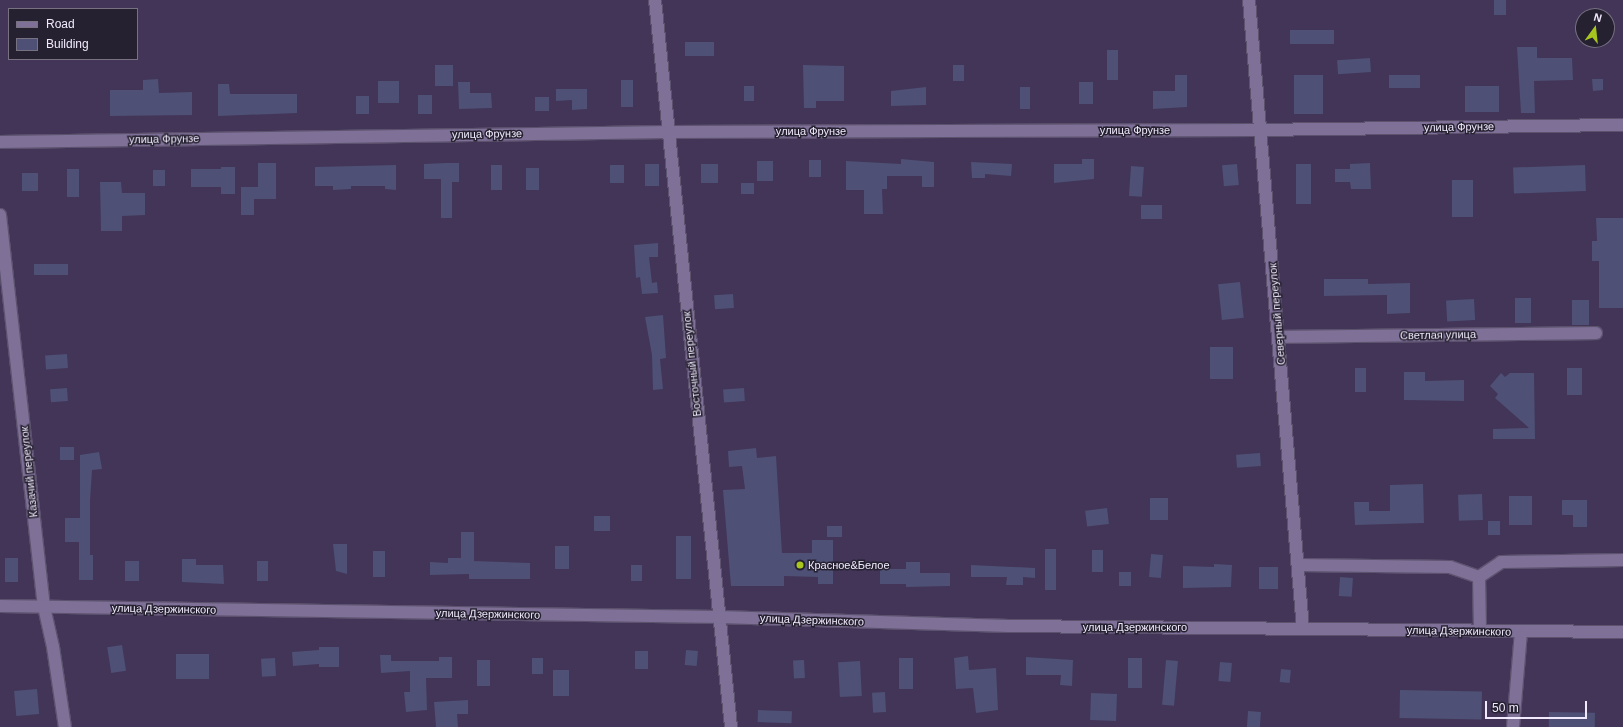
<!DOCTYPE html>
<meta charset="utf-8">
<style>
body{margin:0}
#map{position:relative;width:1623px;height:727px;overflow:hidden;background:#423558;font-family:Helvetica,sans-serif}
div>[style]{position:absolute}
.building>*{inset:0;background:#4e5075;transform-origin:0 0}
.roads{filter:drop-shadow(1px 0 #5d526e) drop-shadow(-1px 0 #5d526e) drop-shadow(0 1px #5d526e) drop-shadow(0 -1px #5d526e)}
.minor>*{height:12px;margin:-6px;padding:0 6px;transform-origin:6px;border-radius:6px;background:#7e7097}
.dots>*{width:11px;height:11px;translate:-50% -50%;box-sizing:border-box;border:2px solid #262131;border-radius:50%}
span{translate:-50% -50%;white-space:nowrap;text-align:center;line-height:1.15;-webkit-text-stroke:3px #262131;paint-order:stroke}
.street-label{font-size:11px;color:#f0eafc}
.poi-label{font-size:11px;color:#f0eafc}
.left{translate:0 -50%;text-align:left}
.legend{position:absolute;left:8px;top:8px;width:130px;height:52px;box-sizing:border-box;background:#262131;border:1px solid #777182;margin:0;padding:5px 7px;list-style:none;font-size:12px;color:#f0eafc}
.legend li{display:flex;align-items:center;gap:8px;height:20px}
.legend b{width:20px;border:1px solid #777182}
.north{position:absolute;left:1575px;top:8px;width:40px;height:40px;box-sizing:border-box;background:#262131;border:1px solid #777182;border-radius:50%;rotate:15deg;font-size:11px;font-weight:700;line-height:16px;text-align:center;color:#f0eafc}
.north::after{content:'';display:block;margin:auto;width:14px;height:18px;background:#a8c71e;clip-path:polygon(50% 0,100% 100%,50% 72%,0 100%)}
.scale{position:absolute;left:1485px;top:701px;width:102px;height:18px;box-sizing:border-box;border:2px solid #f0eafc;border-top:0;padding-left:5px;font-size:12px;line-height:14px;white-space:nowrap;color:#f0eafc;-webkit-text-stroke:3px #262131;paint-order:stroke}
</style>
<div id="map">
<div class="building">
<i style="left:1494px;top:0;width:12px;height:15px"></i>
<i style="left:1334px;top:30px;width:14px;height:44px;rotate:90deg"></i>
<i style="left:685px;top:42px;width:29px;height:14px"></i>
<i style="clip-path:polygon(1517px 47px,1537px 47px,1537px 58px,1572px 58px,1573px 80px,1534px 81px,1535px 113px,1521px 113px)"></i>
<i style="left:1107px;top:50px;width:11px;height:30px"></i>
<i style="left:1370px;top:58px;width:14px;height:33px;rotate:86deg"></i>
<i style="left:435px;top:65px;width:18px;height:21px"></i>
<i style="clip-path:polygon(803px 65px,844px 66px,844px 101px,816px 101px,816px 108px,804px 108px)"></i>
<i style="left:953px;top:65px;width:11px;height:16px"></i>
<i style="clip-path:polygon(1175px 75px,1187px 75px,1187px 107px,1153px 109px,1153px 91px,1175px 91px)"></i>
<i style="left:1323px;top:75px;width:39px;height:29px;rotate:90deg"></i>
<i style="left:1389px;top:75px;width:31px;height:13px"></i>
<i style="clip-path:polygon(158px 79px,159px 93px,192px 92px,192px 115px,110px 116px,110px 90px,143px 90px,143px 80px)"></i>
<i style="clip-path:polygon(1592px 79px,1603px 79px,1603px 90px,1593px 91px)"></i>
<i style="left:621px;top:80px;width:12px;height:27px"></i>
<i style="left:378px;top:81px;width:21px;height:22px"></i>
<i style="clip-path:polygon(458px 82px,470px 82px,470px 93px,491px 93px,492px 108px,459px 109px)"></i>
<i style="left:1079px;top:82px;width:14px;height:22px"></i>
<i style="clip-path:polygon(218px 84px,229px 84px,230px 94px,297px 94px,297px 113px,218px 116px)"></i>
<i style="left:744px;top:86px;width:10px;height:15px"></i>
<i style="left:1499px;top:86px;width:26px;height:34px;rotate:90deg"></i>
<i style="clip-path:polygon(926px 87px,926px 105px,891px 106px,891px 91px)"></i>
<i style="left:1020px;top:87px;width:10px;height:22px"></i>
<i style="clip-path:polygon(556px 89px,587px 89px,587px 109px,572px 110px,572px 100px,556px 101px)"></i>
<i style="left:418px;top:95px;width:14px;height:19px"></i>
<i style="left:356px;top:96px;width:13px;height:18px"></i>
<i style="left:535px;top:97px;width:14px;height:14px"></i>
<i style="clip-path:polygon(901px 159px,934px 162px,934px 187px,922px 187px,922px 176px,887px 176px,887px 189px,882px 189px,883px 214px,864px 214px,864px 190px,846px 190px,846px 161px,901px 164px)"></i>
<i style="clip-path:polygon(1082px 159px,1094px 159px,1094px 179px,1054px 183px,1054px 164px,1082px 164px)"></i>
<i style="left:809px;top:160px;width:12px;height:17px"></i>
<i style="left:757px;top:161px;width:16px;height:20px"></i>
<i style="clip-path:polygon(971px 162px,1012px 164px,1011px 176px,985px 174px,985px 178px,972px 178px)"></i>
<i style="clip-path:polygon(258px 163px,276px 163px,276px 199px,254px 199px,254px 215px,241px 215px,241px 187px,258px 187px)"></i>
<i style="clip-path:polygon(446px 163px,459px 163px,459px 182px,452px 182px,452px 218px,441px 218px,441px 179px,424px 179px,424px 164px)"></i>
<i style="clip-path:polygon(1370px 163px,1371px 189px,1351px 189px,1350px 182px,1335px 182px,1335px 169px,1350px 169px,1350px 164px)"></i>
<i style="left:645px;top:164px;width:14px;height:22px"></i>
<i style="left:701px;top:164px;width:17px;height:19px"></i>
<i style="left:1237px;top:164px;width:21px;height:15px;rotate:85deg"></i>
<i style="left:1296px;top:164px;width:15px;height:40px"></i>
<i style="clip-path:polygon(396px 165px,396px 190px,385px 189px,385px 186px,351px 186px,351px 189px,333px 190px,333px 186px,315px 186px,315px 167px)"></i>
<i style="left:491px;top:165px;width:11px;height:25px"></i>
<i style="left:610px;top:165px;width:14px;height:18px"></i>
<i style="left:1585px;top:165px;width:26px;height:72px;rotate:88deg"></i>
<i style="left:1131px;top:166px;width:13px;height:30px;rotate:4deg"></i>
<i style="clip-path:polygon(221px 167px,235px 167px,235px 194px,221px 194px,221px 187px,191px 187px,191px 169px,221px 169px)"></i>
<i style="left:526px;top:168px;width:13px;height:22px"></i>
<i style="left:67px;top:169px;width:12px;height:28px"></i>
<i style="left:153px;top:170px;width:12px;height:16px"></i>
<i style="left:22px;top:173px;width:16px;height:18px"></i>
<i style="left:1473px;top:180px;width:37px;height:21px;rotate:90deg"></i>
<i style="clip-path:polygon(100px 182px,121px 182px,122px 193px,145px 193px,145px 215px,122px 216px,122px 231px,101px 231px)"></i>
<i style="left:741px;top:183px;width:13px;height:11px"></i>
<i style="left:1141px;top:205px;width:21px;height:14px"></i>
<i style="clip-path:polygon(1596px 218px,1623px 218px,1623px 308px,1599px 308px,1599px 261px,1592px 261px,1592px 241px,1597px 241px)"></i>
<i style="clip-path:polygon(658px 243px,658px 257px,649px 257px,652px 283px,657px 282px,658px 293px,642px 294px,640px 277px,636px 278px,634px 245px)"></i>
<i style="left:68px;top:264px;width:11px;height:34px;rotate:90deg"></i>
<i style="clip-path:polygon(1324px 279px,1368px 279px,1368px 284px,1410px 283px,1410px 313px,1387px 314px,1387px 295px,1324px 296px)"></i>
<i style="left:1240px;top:282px;width:36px;height:22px;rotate:84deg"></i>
<i style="left:733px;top:294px;width:14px;height:19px;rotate:86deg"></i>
<i style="left:1515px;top:298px;width:16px;height:25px"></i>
<i style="left:1474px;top:299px;width:21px;height:28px;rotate:87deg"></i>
<i style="left:1572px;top:300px;width:17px;height:25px"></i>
<i style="clip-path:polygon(663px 315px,666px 358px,660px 359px,663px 389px,653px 390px,652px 355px,645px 317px)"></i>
<i style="left:1210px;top:347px;width:23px;height:32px"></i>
<i style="left:67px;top:354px;width:14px;height:22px;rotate:86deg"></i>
<i style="left:1355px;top:368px;width:11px;height:24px"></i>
<i style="left:1567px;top:368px;width:15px;height:27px"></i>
<i style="clip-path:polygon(1404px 372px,1425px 372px,1425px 381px,1464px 380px,1464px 401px,1404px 400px)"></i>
<i style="clip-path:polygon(1501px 373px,1505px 377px,1510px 373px,1534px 373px,1535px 439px,1493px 439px,1493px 429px,1529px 428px,1495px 398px,1498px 394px,1490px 386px)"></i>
<i style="left:67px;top:388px;width:13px;height:17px;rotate:86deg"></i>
<i style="left:744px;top:388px;width:13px;height:21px;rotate:86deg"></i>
<i style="left:74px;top:447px;width:13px;height:14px;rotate:90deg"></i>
<i style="clip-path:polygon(756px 448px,757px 458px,776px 456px,782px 553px,812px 553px,812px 540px,833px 540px,833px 584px,818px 584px,818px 577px,784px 576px,784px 586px,731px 586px,723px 490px,745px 489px,742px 466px,729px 467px,728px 451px)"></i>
<i style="clip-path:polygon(99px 452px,102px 469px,92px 470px,90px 501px,90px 555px,93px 555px,93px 580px,79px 580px,79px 542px,65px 542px,65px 518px,80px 518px,80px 455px)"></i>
<i style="left:1260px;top:453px;width:13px;height:24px;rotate:86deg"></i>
<i style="clip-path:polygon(1423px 484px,1424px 523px,1355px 525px,1354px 502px,1369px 502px,1369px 511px,1390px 511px,1390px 485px)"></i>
<i style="left:1482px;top:494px;width:26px;height:24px;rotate:88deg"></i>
<i style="left:1509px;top:496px;width:23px;height:29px"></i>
<i style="left:1168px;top:498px;width:22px;height:18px;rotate:90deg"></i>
<i style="clip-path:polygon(1562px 500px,1587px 500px,1587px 527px,1573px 527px,1573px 515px,1562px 515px)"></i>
<i style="left:1107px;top:508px;width:16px;height:22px;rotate:83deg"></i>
<i style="left:594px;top:516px;width:16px;height:15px"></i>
<i style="left:1488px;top:521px;width:12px;height:14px"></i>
<i style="left:827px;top:526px;width:15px;height:11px"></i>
<i style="clip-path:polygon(461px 532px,474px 532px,474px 561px,530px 563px,530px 579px,469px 579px,469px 574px,430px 575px,430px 562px,448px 563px,448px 558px,461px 558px)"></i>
<i style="left:676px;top:536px;width:15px;height:43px"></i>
<i style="clip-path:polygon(333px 544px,347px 544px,347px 574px,336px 571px)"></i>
<i style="left:555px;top:546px;width:14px;height:23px"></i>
<i style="left:1045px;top:549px;width:11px;height:41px"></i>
<i style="left:1092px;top:550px;width:11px;height:22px"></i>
<i style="left:373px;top:551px;width:12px;height:26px"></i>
<i style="left:1151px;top:554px;width:12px;height:23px;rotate:5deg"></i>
<i style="left:5px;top:558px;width:13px;height:24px"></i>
<i style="clip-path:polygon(182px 559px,196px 559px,196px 565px,223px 565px,224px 584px,182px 582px)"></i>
<i style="left:125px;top:561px;width:14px;height:20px"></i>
<i style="left:257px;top:561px;width:11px;height:20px"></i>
<i style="clip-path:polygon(906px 562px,920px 562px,920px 573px,950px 573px,950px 586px,906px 587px,906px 584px,880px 584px,880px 569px,906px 569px)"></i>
<i style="clip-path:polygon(1214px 564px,1232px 565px,1231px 587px,1183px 588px,1183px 566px,1214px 567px)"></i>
<i style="left:631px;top:565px;width:11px;height:16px"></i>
<i style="clip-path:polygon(971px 565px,1035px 568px,1035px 578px,1023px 577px,1023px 585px,1006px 585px,1007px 577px,971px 577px)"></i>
<i style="left:1259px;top:567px;width:19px;height:22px"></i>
<i style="left:1119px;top:572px;width:12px;height:14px"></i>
<i style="left:1340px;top:577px;width:13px;height:19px;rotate:4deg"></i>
<i style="left:122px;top:645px;width:26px;height:15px;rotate:81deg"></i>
<i style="clip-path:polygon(319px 647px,339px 647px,339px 667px,319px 667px,319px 664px,293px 666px,292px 652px,319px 650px)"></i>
<i style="left:686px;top:650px;width:12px;height:15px;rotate:5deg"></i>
<i style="left:635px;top:651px;width:13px;height:18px"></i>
<i style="left:176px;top:654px;width:33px;height:25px"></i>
<i style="clip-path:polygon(380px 655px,391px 655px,391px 661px,439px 661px,439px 657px,452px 657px,452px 678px,426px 678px,427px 710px,406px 712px,404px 692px,410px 692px,410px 671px,381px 673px)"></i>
<i style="clip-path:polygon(968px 656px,969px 670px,996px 668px,998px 710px,976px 713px,973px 688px,956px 689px,954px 658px)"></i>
<i style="clip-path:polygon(1026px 657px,1073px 660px,1072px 686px,1060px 685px,1061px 675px,1026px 675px)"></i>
<i style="left:275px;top:658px;width:18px;height:14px;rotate:87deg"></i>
<i style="left:532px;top:658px;width:11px;height:16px"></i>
<i style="left:899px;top:658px;width:14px;height:31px"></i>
<i style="left:1128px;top:658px;width:14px;height:30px"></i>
<i style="left:477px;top:660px;width:13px;height:26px"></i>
<i style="left:804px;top:660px;width:18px;height:11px;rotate:87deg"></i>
<i style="left:1166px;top:660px;width:12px;height:45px;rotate:5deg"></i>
<i style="left:860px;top:661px;width:35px;height:22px;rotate:87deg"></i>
<i style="left:1220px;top:662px;width:12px;height:19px;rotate:5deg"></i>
<i style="left:1281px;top:669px;width:10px;height:13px;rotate:6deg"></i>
<i style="left:553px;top:670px;width:16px;height:26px"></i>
<i style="left:37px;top:689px;width:25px;height:23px;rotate:85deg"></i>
<i style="left:1400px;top:690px;width:82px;height:28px;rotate:1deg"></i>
<i style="left:885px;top:692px;width:20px;height:13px;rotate:87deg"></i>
<i style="left:1091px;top:693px;width:26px;height:27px;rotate:2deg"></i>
<i style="clip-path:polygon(468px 700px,468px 714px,457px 714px,458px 727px,436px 727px,434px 702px)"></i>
<i style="left:758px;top:710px;width:34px;height:12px;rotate:2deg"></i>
<i style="left:1248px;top:711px;width:13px;height:16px;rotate:4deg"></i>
<i style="left:1549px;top:712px;width:46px;height:15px;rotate:1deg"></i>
</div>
<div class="roads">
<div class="minor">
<i style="left:655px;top:0;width:731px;rotate:84.03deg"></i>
<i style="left:1249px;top:0;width:630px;rotate:85.09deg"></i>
<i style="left:0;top:142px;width:668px;rotate:-0.86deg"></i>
<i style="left:668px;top:132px;width:590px;rotate:-0.19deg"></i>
<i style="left:1258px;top:130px;width:365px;rotate:-0.8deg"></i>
<i style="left:0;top:215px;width:394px;rotate:83.6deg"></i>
<i style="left:44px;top:607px;width:41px;rotate:77.3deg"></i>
<i style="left:53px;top:647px;width:81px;rotate:81.5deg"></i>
<i style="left:1279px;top:337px;width:317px;rotate:-0.7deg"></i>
<i style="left:1298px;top:565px;width:152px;rotate:0.8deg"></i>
<i style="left:1450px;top:567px;width:31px;rotate:19deg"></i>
<i style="left:1479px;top:577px;width:27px;rotate:-34deg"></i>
<i style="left:1501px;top:562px;width:122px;rotate:-0.9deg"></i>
<i style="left:1479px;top:577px;width:54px;rotate:88.9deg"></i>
<i style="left:0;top:606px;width:719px;rotate:0.88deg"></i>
<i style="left:719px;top:617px;width:290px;rotate:1.8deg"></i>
<i style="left:1009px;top:626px;width:614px;rotate:0.56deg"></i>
<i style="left:1513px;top:727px;width:95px;rotate:-85.2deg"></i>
</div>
</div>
<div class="dots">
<i style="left:800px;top:565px;background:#a8c71e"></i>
</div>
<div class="street-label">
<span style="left:1459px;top:127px;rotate:-1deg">улица Фрунзе</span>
<span style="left:1135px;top:130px">улица Фрунзе</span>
<span style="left:811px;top:131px">улица Фрунзе</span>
<span style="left:487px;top:134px;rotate:-1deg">улица Фрунзе</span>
<span style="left:164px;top:139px;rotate:-1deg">улица Фрунзе</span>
<span style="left:1277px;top:314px;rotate:-95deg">Северный переулок</span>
<span style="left:1438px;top:335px;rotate:-1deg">Светлая улица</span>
<span style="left:692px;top:364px;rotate:-96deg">Восточный переулок</span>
<span style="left:29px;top:472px;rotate:-96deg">Казачий переулок</span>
<span style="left:164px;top:609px;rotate:1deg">улица Дзержинского</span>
<span style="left:488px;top:614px;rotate:1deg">улица Дзержинского</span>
<span style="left:812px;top:620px;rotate:2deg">улица Дзержинского</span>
<span style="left:1135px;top:627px">улица Дзержинского</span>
<span style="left:1459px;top:631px;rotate:1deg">улица Дзержинского</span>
</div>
<div class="poi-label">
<span class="left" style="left:808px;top:565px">Красное&amp;Белое</span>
</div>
<ul class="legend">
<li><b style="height:5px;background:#7e7097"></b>Road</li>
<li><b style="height:11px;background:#4e5075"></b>Building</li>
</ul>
<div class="north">N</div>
<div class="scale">50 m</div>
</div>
